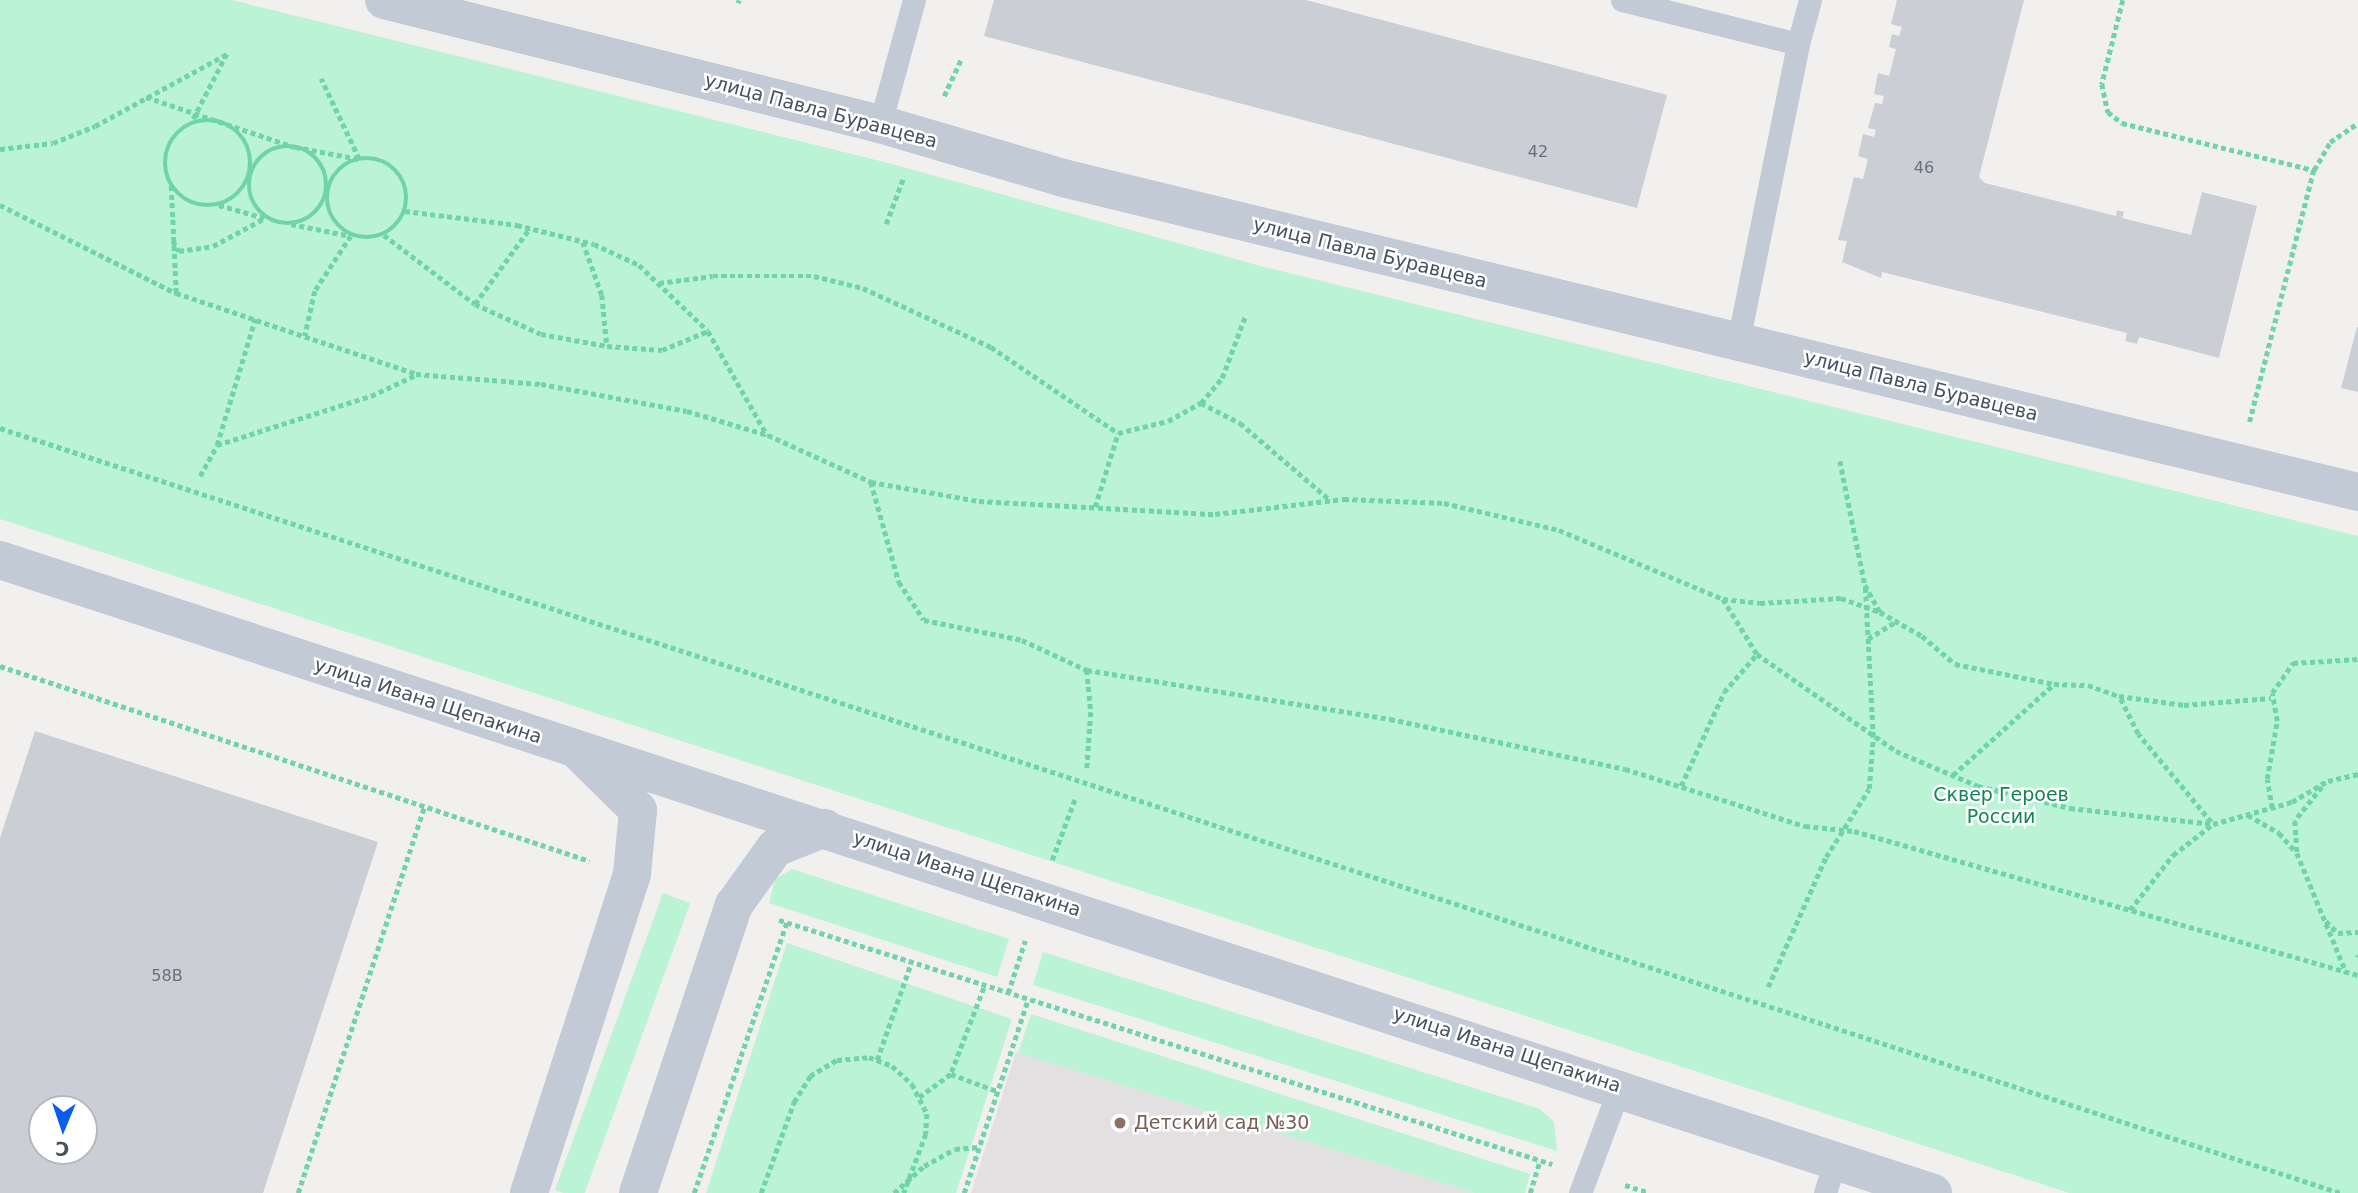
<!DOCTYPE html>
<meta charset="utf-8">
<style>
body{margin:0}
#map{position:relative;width:2358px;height:1193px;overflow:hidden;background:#f2efef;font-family:"DejaVu Sans",sans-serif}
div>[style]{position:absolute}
.education>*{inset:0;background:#e3e0e1}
.green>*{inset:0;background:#bbf3d5;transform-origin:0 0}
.building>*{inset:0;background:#cbced4}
.path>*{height:4.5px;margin-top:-2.25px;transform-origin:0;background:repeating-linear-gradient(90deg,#70d4aa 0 5px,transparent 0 8.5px)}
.path>.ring{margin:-2.25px;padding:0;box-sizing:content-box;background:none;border:4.5px solid #70d4aa;border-radius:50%}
.lane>*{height:23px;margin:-11.5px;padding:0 11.5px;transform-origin:11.5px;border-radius:11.5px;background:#c2cad6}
.street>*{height:38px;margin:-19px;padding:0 19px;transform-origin:19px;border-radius:19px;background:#c2cad6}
.dots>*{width:19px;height:19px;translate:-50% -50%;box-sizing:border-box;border:4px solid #fff;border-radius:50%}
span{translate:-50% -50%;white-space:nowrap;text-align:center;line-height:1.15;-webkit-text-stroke:5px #fff;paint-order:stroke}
.number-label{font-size:16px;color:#67707c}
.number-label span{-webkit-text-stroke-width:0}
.street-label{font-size:19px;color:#46515f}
.park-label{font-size:19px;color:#0f8754}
.education-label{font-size:19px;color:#785e54}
.left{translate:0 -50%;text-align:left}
.north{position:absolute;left:28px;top:1095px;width:70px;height:70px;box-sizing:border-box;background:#fff;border:2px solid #b5b9bf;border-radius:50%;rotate:182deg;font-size:19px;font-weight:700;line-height:28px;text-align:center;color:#46515f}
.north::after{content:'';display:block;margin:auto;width:24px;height:32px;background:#0a5df1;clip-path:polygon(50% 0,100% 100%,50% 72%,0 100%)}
</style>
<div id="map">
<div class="education">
<i style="clip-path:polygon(1016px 1052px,1475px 1193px,971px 1193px)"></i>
</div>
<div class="green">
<i style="clip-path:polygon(0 0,232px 0,892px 164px,1261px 266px,2358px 536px,2358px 1193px,2069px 1193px,0 519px)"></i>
<i style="clip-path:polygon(792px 869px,1009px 939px,997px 977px,769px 903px,775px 879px)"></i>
<i style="left:663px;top:893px;width:29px;height:316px;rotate:20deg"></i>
<i style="clip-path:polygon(787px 943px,1012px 1019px,956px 1193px,706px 1193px)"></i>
<i style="clip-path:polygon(1043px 952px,1540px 1109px,1554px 1122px,1557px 1151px,1033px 985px)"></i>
<i style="clip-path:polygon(1031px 1014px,1530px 1174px,1525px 1193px,1475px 1193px,1018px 1053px)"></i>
</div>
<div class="building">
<i style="clip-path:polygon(994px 0,1306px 0,1667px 95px,1637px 208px,984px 36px)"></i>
<i style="clip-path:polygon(1897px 0,2024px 0,1979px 177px,1985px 183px,2116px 216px,2117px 210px,2124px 212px,2122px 218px,2191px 235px,2202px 192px,2257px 206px,2219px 358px,2139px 337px,2137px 344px,2125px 341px,2127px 333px,1882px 272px,1881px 278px,1842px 262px,1847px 241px,1838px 240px,1854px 177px,1863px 179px,1868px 159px,1858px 156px,1863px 134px,1874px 137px,1876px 130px,1868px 128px,1875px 103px,1882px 104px,1884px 96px,1874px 94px,1878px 73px,1889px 76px,1896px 49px,1889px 47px,1892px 34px,1899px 36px,1902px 27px,1891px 24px)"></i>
<i style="clip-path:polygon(2357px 327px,2358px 327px,2358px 392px,2341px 388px)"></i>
<i style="clip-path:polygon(evenodd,35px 731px,378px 842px,263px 1193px,0 1193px,0 838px,35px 731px,42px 1109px,84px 1109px,84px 1151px,42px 1151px,42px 1109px)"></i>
</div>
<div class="path">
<i style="left:2123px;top:0;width:87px;rotate:104deg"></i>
<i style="left:2102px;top:84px;width:29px;rotate:78deg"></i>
<i style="left:2108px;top:112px;width:18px;rotate:38deg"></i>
<i style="left:2122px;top:123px;width:198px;rotate:13.8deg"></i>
<i style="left:2314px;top:170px;width:260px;rotate:104.3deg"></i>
<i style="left:738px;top:3px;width:3px;rotate:-72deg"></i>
<i style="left:944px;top:96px;width:40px;rotate:-65deg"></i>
<i style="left:146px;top:97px;width:157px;rotate:18.6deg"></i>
<i style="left:295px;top:147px;width:65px;rotate:10.6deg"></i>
<i style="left:359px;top:159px;width:89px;rotate:-115.4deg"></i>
<i class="ring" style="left:165px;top:120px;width:81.5px;height:81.5px"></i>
<i class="ring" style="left:249px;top:146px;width:73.5px;height:73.5px"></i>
<i style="left:0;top:149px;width:53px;rotate:-6.5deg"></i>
<i style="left:53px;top:143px;width:45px;rotate:-22deg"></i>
<i style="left:95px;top:126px;width:150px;rotate:-28.6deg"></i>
<i style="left:227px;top:54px;width:76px;rotate:117.2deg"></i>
<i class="ring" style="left:327px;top:158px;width:75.5px;height:75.5px"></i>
<i style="left:2314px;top:170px;width:32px;rotate:-60deg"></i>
<i style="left:2330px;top:142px;width:34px;rotate:-34deg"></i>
<i style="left:0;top:205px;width:197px;rotate:26.6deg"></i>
<i style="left:176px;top:293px;width:108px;rotate:-92.7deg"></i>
<i style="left:219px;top:205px;width:47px;rotate:16.1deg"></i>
<i style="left:405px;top:211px;width:113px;rotate:7.1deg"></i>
<i style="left:517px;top:225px;width:79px;rotate:13.9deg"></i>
<i style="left:594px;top:244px;width:50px;rotate:25deg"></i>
<i style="left:639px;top:265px;width:95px;rotate:43.7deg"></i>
<i style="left:708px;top:331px;width:120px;rotate:60.4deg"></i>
<i style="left:291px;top:224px;width:61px;rotate:11.3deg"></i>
<i style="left:351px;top:236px;width:66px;rotate:123.2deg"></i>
<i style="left:315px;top:291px;width:46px;rotate:102.5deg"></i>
<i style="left:886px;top:224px;width:51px;rotate:-69.4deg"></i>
<i style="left:384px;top:235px;width:114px;rotate:37.2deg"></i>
<i style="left:475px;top:304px;width:72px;rotate:24.4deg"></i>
<i style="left:541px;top:334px;width:67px;rotate:10.3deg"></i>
<i style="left:173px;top:241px;width:12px;rotate:59deg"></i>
<i style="left:179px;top:251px;width:34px;rotate:-8deg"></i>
<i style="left:213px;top:246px;width:59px;rotate:-28.3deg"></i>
<i style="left:583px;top:242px;width:56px;rotate:70.3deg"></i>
<i style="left:602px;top:295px;width:51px;rotate:84.4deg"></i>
<i style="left:607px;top:346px;width:55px;rotate:4.2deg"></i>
<i style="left:662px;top:350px;width:50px;rotate:-22.4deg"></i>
<i style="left:659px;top:283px;width:54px;rotate:-7.4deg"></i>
<i style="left:713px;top:276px;width:101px"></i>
<i style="left:814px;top:276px;width:50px;rotate:13.8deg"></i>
<i style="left:863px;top:288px;width:141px;rotate:24.7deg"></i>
<i style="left:991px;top:347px;width:153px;rotate:34.1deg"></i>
<i style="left:1118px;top:433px;width:51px;rotate:-13.5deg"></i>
<i style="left:1168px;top:421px;width:38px;rotate:-29deg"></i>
<i style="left:1201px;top:403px;width:33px;rotate:-50deg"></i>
<i style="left:1222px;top:378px;width:68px;rotate:-69.4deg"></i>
<i style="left:176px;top:293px;width:253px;rotate:18.6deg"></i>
<i style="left:416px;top:374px;width:125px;rotate:4.6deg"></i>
<i style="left:541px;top:384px;width:148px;rotate:10.5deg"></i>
<i style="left:687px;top:411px;width:84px;rotate:16.5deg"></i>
<i style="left:768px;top:435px;width:113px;rotate:24.5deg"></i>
<i style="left:871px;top:482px;width:104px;rotate:74.4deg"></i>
<i style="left:899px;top:582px;width:45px;rotate:56.7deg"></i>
<i style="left:924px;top:620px;width:100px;rotate:11.5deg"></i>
<i style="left:1022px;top:640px;width:72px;rotate:24.8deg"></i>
<i style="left:1087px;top:670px;width:307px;rotate:9.2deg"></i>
<i style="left:1390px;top:719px;width:240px;rotate:12deg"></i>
<i style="left:1625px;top:769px;width:189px;rotate:17.6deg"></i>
<i style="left:1805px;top:826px;width:49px;rotate:5.8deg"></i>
<i style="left:1854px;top:831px;width:524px;rotate:15.95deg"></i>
<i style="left:475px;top:304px;width:92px;rotate:-54.2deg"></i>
<i style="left:1201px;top:403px;width:44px;rotate:27.1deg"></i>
<i style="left:1240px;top:423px;width:118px;rotate:40.5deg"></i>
<i style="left:0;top:428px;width:2462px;rotate:18.1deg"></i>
<i style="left:217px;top:445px;width:162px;rotate:-17.7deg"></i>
<i style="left:371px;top:396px;width:50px;rotate:-25deg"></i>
<i style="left:1840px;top:461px;width:126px;rotate:78.6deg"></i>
<i style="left:1865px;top:585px;width:31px;rotate:61deg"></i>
<i style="left:1880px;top:612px;width:48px;rotate:29.7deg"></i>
<i style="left:1922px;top:636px;width:43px;rotate:40.3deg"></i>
<i style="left:1955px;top:664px;width:101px;rotate:11.4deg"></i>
<i style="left:200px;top:476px;width:35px;rotate:-61deg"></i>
<i style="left:217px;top:445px;width:132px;rotate:-73.2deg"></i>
<i style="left:871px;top:482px;width:110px;rotate:10deg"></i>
<i style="left:979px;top:501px;width:236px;rotate:3.2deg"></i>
<i style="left:1215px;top:514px;width:130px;rotate:-6.6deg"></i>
<i style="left:1344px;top:499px;width:100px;rotate:2.3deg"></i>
<i style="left:1444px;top:503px;width:118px;rotate:13.2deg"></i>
<i style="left:1559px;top:530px;width:178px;rotate:22.8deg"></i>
<i style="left:1723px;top:599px;width:37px;rotate:6deg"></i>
<i style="left:1760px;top:603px;width:81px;rotate:-3.5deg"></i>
<i style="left:1841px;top:598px;width:41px;rotate:19.7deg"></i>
<i style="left:1095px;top:507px;width:77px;rotate:-72.7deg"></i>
<i style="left:1723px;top:599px;width:65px;rotate:58.3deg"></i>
<i style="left:1757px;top:654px;width:169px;rotate:34.9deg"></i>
<i style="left:1896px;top:751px;width:89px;rotate:23.1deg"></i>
<i style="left:1978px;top:786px;width:95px;rotate:13.4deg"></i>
<i style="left:2070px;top:808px;width:144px;rotate:6.4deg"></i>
<i style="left:1868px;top:639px;width:34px;rotate:-32deg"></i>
<i style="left:0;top:666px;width:621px;rotate:18.29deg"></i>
<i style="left:1087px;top:670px;width:42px;rotate:84.6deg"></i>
<i style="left:1091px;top:712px;width:56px;rotate:94.1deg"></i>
<i style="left:1953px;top:775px;width:136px;rotate:-42deg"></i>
<i style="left:2054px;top:684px;width:34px;rotate:2deg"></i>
<i style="left:2088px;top:685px;width:33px;rotate:20deg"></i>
<i style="left:2328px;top:781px;width:31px;rotate:-13deg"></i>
<i style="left:1681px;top:786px;width:103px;rotate:-65.4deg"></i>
<i style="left:1724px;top:692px;width:50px;rotate:-49deg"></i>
<i style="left:2322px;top:787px;width:43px;rotate:128.5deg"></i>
<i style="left:2295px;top:821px;width:32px;rotate:86deg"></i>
<i style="left:2297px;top:853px;width:129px;rotate:67.6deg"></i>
<i style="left:2272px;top:808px;width:29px;rotate:-100deg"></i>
<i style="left:2267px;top:779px;width:59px;rotate:-80.2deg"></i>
<i style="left:2277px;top:721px;width:28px;rotate:-100deg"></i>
<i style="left:2272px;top:693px;width:37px;rotate:-55deg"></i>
<i style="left:2293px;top:663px;width:65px;rotate:-3.5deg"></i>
<i style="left:2248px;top:815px;width:36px;rotate:30deg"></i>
<i style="left:2279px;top:833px;width:25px;rotate:48deg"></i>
<i style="left:2211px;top:822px;width:114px;rotate:-129.7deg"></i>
<i style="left:2138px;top:734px;width:42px;rotate:-116.6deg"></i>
<i style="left:2119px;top:696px;width:66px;rotate:7.9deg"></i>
<i style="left:2184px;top:705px;width:87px;rotate:-4.6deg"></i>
<i style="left:1052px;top:860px;width:68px;rotate:-69.4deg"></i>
<i style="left:2130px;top:910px;width:70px;rotate:-52deg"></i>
<i style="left:2173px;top:855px;width:51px;rotate:-37.8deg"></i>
<i style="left:2213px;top:824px;width:82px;rotate:-15.6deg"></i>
<i style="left:2292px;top:802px;width:43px;rotate:-30.7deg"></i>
<i style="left:779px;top:920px;width:811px;rotate:17.52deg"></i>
<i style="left:2326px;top:921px;width:17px;rotate:45deg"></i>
<i style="left:2338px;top:933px;width:20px;rotate:-3deg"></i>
<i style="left:2358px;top:955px;width:2px;rotate:90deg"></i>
<i style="left:1768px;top:987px;width:142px;rotate:-66deg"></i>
<i style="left:1826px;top:857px;width:80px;rotate:-57.7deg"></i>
<i style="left:1869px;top:789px;width:52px;rotate:-85.6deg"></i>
<i style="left:1873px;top:737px;width:152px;rotate:-93deg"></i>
<i style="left:984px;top:988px;width:92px;rotate:111deg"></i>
<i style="left:951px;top:1074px;width:49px;rotate:20.3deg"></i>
<i style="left:1008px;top:993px;width:55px;rotate:-71.9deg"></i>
<i style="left:877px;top:1060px;width:103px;rotate:-70.7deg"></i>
<i style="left:919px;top:1097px;width:39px;rotate:-36deg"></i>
<i style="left:1625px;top:1185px;width:25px;rotate:18deg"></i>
<i style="left:298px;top:1193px;width:405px;rotate:-71.9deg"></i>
<i style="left:694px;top:1193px;width:287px;rotate:-71.1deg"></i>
<i style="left:761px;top:1193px;width:97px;rotate:-70.1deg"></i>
<i style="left:794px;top:1102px;width:31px;rotate:-58deg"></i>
<i style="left:810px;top:1076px;width:31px;rotate:-31deg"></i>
<i style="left:837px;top:1060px;width:32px;rotate:-5deg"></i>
<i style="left:869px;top:1057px;width:25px;rotate:21deg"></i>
<i style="left:892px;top:1066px;width:27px;rotate:42deg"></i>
<i style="left:912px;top:1084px;width:34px;rotate:63deg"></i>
<i style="left:927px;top:1114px;width:20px;rotate:93deg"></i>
<i style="left:926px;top:1134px;width:63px;rotate:110.4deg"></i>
<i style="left:894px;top:1193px;width:40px;rotate:-42deg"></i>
<i style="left:924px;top:1166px;width:35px;rotate:-29deg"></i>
<i style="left:955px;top:1149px;width:24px;rotate:-5deg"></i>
<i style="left:964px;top:1193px;width:204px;rotate:-71.7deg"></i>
<i style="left:1530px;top:1193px;width:34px;rotate:-73deg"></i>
</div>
<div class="lane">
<i style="left:1622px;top:0;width:181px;rotate:14deg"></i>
<i style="left:1798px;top:44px;width:46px;rotate:-74.7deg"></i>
<i style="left:880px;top:124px;width:129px;rotate:-74.7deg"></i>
<i style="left:1738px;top:342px;width:304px;rotate:-78.6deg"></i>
<i style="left:1580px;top:1193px;width:114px;rotate:-69.5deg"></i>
<i style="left:1825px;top:1193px;width:34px;rotate:-73deg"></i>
</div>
<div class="street">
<i style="left:384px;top:0;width:511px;rotate:14.04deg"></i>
<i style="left:880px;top:124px;width:191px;rotate:16.4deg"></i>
<i style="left:1063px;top:178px;width:1333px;rotate:13.63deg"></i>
<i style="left:0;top:560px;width:2034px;rotate:18.13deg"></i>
<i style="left:529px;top:1193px;width:335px;rotate:-72.1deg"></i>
<i style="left:632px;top:874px;width:64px;rotate:-84.6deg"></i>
<i style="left:638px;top:810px;width:81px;rotate:-135.5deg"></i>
<i style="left:638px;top:1193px;width:304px;rotate:-71.6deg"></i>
<i style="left:734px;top:905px;width:70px;rotate:-54.3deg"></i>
<i style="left:775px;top:848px;width:54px;rotate:-21.8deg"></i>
</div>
<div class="dots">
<i style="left:1120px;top:1123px;background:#8d6e63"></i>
</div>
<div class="number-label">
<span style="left:1538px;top:152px">42</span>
<span style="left:1924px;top:168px">46</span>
<span style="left:167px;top:976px">58В</span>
</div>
<div class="street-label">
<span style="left:821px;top:111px;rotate:15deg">улица Павла Буравцева</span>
<span style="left:1370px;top:253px;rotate:14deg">улица Павла Буравцева</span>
<span style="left:1921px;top:386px;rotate:14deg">улица Павла Буравцева</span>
<span style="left:428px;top:701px;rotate:18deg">улица Ивана Щепакина</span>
<span style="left:967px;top:874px;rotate:18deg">улица Ивана Щепакина</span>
<span style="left:1507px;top:1050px;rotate:18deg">улица Ивана Щепакина</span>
</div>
<div class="park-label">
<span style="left:2001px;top:806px">Сквер Героев<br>России</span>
</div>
<div class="education-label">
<span class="left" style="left:1134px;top:1123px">Детский сад №30</span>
</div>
<div class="north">С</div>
</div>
